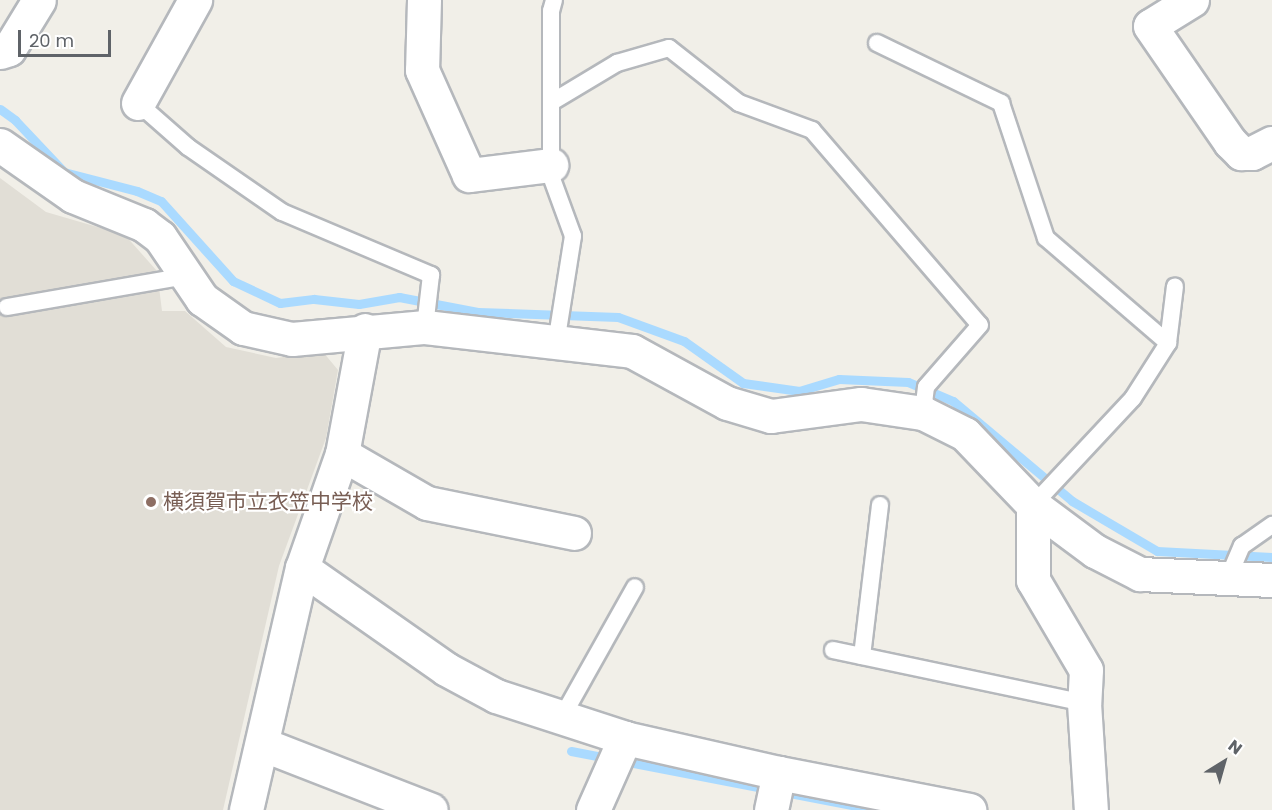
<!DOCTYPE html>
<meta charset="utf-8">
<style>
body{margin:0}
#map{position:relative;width:1272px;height:810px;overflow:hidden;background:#f1efe8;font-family:Poppins,"Noto Sans JP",sans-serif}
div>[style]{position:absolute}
.education>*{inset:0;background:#e1ded6}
.stream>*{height:9px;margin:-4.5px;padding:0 4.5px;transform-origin:4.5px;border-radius:4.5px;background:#aadaff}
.roads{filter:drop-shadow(2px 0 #b5b8bc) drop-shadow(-2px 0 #b5b8bc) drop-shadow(0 2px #b5b8bc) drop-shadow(0 -2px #b5b8bc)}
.service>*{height:16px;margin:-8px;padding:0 8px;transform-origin:8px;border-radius:8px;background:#fff}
.minor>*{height:33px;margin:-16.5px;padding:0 16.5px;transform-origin:16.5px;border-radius:16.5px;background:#fff}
.tertiary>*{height:33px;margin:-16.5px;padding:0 16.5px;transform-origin:16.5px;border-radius:16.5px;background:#fff}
.dots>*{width:16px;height:16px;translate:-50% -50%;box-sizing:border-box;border:3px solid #fff;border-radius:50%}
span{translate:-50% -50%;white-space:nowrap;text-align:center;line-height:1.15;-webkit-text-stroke:4.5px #fff;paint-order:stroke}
.education-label{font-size:21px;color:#785e54}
.left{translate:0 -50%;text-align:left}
.north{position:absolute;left:1194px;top:732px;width:60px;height:60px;-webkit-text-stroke:4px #fff;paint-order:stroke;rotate:37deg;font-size:16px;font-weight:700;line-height:24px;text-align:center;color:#5f6368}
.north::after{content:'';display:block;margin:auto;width:21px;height:27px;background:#5f6368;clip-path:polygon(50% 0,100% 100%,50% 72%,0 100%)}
.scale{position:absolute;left:18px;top:30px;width:93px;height:27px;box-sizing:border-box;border:3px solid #5f6368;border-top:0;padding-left:8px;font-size:18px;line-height:21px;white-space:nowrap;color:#5f6368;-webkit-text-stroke:4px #fff;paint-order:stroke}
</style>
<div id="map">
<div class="education">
<i style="clip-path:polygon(0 178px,46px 212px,125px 235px,157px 271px,162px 311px,185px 311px,226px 347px,276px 358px,323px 352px,338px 370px,326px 438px,279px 566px,223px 810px,0 810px)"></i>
</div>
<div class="stream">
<i style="left:0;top:109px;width:19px;rotate:36deg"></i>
<i style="left:15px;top:120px;width:71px;rotate:46.7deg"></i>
<i style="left:64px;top:172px;width:75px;rotate:14.6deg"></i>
<i style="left:137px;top:191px;width:26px;rotate:23deg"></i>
<i style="left:161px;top:201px;width:108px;rotate:48deg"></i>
<i style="left:233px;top:281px;width:52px;rotate:25.1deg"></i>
<i style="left:280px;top:303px;width:34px;rotate:-7deg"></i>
<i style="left:314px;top:299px;width:45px;rotate:6.3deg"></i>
<i style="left:359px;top:304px;width:41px;rotate:-9.9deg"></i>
<i style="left:399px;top:297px;width:80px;rotate:10.8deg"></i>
<i style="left:478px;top:312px;width:140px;rotate:2deg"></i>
<i style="left:618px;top:317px;width:70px;rotate:20deg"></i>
<i style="left:684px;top:341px;width:72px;rotate:35.4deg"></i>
<i style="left:743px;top:383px;width:57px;rotate:8.1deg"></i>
<i style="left:799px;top:391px;width:42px;rotate:-16.7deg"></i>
<i style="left:839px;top:379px;width:69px;rotate:2.5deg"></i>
<i style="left:908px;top:382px;width:49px;rotate:22.9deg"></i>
<i style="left:953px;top:401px;width:155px;rotate:40deg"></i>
<i style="left:1072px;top:501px;width:99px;rotate:30.5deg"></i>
<i style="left:1157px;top:551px;width:115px;rotate:3deg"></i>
<i style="left:571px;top:751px;width:313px;rotate:10.9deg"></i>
</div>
<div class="roads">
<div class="service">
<i style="left:554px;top:0;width:11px;rotate:105deg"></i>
<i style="left:551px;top:11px;width:165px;rotate:90deg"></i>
<i style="left:551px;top:176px;width:64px;rotate:69.9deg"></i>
<i style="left:573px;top:236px;width:108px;rotate:99deg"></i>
<i style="left:877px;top:43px;width:138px;rotate:25.8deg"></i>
<i style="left:1001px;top:103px;width:142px;rotate:71.6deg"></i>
<i style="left:1046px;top:238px;width:161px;rotate:40.7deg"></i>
<i style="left:552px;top:102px;width:76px;rotate:-31deg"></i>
<i style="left:617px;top:63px;width:54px;rotate:-16.1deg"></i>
<i style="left:669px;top:48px;width:89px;rotate:38.2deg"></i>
<i style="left:739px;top:103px;width:78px;rotate:20.3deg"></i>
<i style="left:812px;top:130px;width:257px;rotate:49.3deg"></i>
<i style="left:980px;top:325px;width:82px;rotate:131.1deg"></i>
<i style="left:926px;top:387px;width:26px;rotate:97deg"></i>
<i style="left:138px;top:103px;width:67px;rotate:41.3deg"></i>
<i style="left:188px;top:147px;width:114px;rotate:34.7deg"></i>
<i style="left:282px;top:212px;width:162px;rotate:22.9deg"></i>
<i style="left:431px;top:275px;width:52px;rotate:96.6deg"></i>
<i style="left:7px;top:307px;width:182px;rotate:-9.8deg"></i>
<i style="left:1033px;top:505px;width:146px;rotate:-46.9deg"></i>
<i style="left:1133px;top:398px;width:65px;rotate:-57.5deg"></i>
<i style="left:1168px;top:343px;width:57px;rotate:-83deg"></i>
<i style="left:1229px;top:576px;width:33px;rotate:-67deg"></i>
<i style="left:1242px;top:546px;width:37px;rotate:-35deg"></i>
<i style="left:833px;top:650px;width:257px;rotate:11.9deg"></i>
<i style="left:862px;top:656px;width:152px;rotate:-83.2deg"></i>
<i style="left:561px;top:719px;width:151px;rotate:-60.7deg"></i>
</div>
<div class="minor">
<i style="left:424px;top:0;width:70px;rotate:91.6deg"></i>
<i style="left:422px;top:70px;width:115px;rotate:65.9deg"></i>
<i style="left:469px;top:175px;width:83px;rotate:-7deg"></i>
<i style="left:1192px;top:0;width:49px;rotate:148.2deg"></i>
<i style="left:1150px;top:26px;width:141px;rotate:55.4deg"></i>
<i style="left:1230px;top:142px;width:16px;rotate:45deg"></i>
<i style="left:1241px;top:153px;width:11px"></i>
<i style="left:1252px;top:153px;width:22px;rotate:-27deg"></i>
<i style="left:0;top:52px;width:9px;rotate:-18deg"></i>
<i style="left:9px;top:49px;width:57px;rotate:-58.5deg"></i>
<i style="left:138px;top:103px;width:118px;rotate:-61deg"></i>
<i style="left:342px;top:454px;width:98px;rotate:30deg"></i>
<i style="left:427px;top:503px;width:150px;rotate:11.5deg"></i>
<i style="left:1033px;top:505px;width:75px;rotate:90deg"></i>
<i style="left:1033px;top:580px;width:104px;rotate:59.5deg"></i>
<i style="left:1086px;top:670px;width:33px;rotate:93deg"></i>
<i style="left:1084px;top:703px;width:107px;rotate:86.3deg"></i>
<i style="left:302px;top:568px;width:176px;rotate:35deg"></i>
<i style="left:446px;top:669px;width:57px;rotate:28.4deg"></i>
<i style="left:496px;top:696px;width:136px;rotate:18deg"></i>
<i style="left:625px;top:738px;width:158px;rotate:12.8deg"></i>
<i style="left:779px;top:773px;width:194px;rotate:11deg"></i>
<i style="left:262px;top:744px;width:181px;rotate:21.3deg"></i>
<i style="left:593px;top:810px;width:79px;rotate:-66deg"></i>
<i style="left:771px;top:810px;width:38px;rotate:-78deg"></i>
</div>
<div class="tertiary">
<i style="left:0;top:145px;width:89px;rotate:34.9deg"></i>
<i style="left:73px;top:196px;width:77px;rotate:22.2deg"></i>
<i style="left:144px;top:225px;width:20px;rotate:37deg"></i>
<i style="left:160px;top:237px;width:75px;rotate:55.9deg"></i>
<i style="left:202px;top:299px;width:50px;rotate:35.3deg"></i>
<i style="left:243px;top:328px;width:50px;rotate:12.7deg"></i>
<i style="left:292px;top:339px;width:134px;rotate:-5.2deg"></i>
<i style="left:425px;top:327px;width:208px;rotate:6.6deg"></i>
<i style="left:632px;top:351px;width:108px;rotate:28.7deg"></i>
<i style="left:727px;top:403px;width:46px;rotate:16.5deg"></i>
<i style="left:771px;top:416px;width:91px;rotate:-7.6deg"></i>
<i style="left:861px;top:404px;width:63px;rotate:8.3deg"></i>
<i style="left:923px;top:413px;width:47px;rotate:26.6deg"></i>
<i style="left:965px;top:434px;width:98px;rotate:46.2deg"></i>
<i style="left:1033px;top:505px;width:77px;rotate:36.6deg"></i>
<i style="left:1095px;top:551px;width:51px;rotate:27.1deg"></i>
<i style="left:1140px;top:574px;width:132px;rotate:2.6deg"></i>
<i style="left:246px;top:810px;width:248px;rotate:-77deg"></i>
<i style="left:302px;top:568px;width:121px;rotate:-70.7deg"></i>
<i style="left:342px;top:454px;width:126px;rotate:-79.5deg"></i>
</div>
</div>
<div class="dots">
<i style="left:151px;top:502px;background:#8d6e63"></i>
</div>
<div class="education-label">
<span class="left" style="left:163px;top:502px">横須賀市立衣笠中学校</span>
</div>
<div class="north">N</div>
<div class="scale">20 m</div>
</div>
